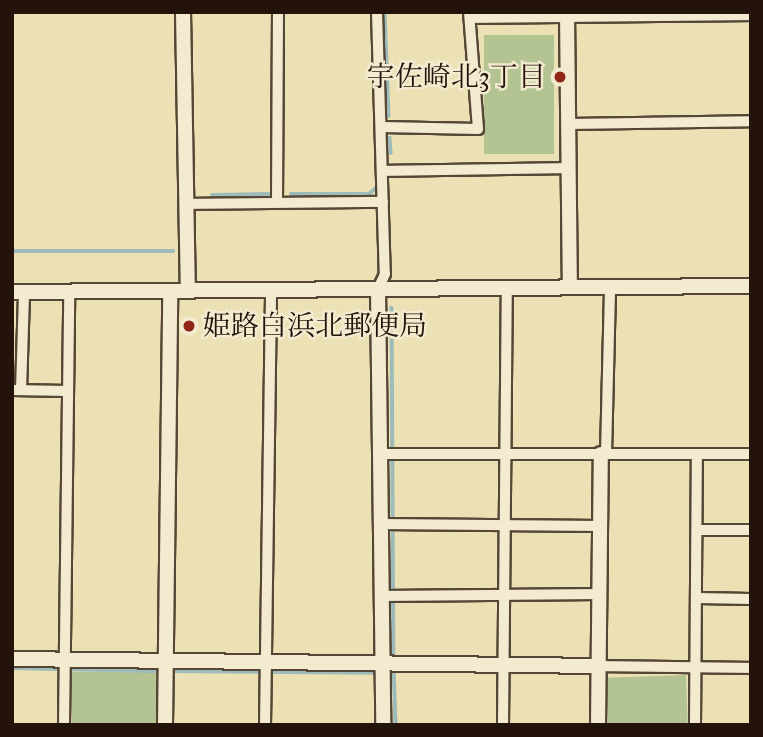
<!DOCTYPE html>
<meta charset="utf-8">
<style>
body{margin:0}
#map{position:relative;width:763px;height:737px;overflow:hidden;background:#ece0b5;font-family:"IM FELL Great Primer","Noto Serif JP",serif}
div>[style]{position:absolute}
.green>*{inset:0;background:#b3c391;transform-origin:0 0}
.stream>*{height:3.5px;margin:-1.75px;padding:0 1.75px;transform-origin:1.75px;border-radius:1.75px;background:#9dbbb8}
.roads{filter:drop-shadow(2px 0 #554635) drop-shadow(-2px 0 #554635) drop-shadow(0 2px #554635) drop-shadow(0 -2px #554635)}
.street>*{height:10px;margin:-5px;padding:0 5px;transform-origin:5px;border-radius:5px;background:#f3ebcf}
.secondary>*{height:14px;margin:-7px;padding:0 7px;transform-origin:7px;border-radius:7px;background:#f3ebcf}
.dots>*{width:19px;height:19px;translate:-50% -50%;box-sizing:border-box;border:4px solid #f3ebcf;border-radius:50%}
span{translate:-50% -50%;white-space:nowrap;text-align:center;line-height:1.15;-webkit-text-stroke:5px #f3ebcf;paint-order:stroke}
.poi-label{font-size:28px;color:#23130a}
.right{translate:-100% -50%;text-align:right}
.left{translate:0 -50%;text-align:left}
.frame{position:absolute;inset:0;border:14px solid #23130a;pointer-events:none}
</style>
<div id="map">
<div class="green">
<i style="left:484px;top:35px;width:70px;height:119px"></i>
<i style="left:72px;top:672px;width:84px;height:53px"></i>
<i style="left:686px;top:675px;width:50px;height:80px;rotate:88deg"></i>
</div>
<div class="stream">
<i style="left:385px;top:12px;width:104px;rotate:87.8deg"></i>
<i style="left:390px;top:138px;width:15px;rotate:86deg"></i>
<i style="left:291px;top:194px;width:78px"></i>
<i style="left:369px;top:194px;width:9px;rotate:-41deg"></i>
<i style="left:212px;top:195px;width:57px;rotate:-1deg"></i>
<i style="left:12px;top:251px;width:161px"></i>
<i style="left:392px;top:308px;width:351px;rotate:89.7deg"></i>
<i style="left:394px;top:667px;width:58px;rotate:88deg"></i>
<i style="left:12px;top:668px;width:149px;rotate:1.2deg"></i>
<i style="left:168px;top:671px;width:210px;rotate:0.5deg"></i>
</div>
<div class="roads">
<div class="street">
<i style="left:377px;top:12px;width:262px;rotate:88.3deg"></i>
<i style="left:385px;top:274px;width:17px;rotate:115deg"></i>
<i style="left:470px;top:18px;width:281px;rotate:-0.6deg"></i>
<i style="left:569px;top:124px;width:182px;rotate:-0.9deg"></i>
<i style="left:383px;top:127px;width:95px;rotate:1.2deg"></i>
<i style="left:478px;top:129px;width:117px;rotate:-94.4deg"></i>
<i style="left:383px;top:171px;width:186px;rotate:-0.9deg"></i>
<i style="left:277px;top:202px;width:190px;rotate:-89.7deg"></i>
<i style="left:185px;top:204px;width:198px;rotate:-0.6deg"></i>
<i style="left:12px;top:390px;width:56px;rotate:1deg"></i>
<i style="left:21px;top:390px;width:98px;rotate:-88.2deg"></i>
<i style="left:380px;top:454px;width:371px"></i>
<i style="left:606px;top:454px;width:167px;rotate:-88.6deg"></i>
<i style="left:381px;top:524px;width:219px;rotate:0.5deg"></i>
<i style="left:698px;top:530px;width:53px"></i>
<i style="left:382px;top:596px;width:217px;rotate:-0.5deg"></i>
<i style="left:698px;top:598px;width:53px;rotate:1.1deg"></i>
<i style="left:598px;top:666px;width:153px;rotate:0.7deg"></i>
<i style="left:64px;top:725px;width:433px;rotate:-89.3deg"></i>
<i style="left:265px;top:725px;width:435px;rotate:-89.2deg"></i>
<i style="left:503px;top:725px;width:437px;rotate:-89.5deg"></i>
<i style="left:695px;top:725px;width:271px;rotate:-89.6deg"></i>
</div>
<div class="secondary">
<i style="left:183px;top:12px;width:279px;rotate:89deg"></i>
<i style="left:567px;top:12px;width:275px;rotate:89.4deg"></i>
<i style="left:378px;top:289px;width:436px;rotate:89.3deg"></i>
<i style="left:12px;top:292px;width:739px;rotate:-0.47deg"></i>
<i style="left:12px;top:659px;width:586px;rotate:0.68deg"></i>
<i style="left:165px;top:725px;width:434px;rotate:-89.3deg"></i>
<i style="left:598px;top:725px;width:271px;rotate:-89.4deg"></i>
</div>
</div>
<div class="dots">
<i style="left:560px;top:77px;background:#8f2418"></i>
<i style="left:189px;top:326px;background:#8f2418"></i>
</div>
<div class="poi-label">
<span class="right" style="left:546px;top:77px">宇佐崎北3丁目</span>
<span class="left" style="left:203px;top:326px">姫路白浜北郵便局</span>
</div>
<div class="frame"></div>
</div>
